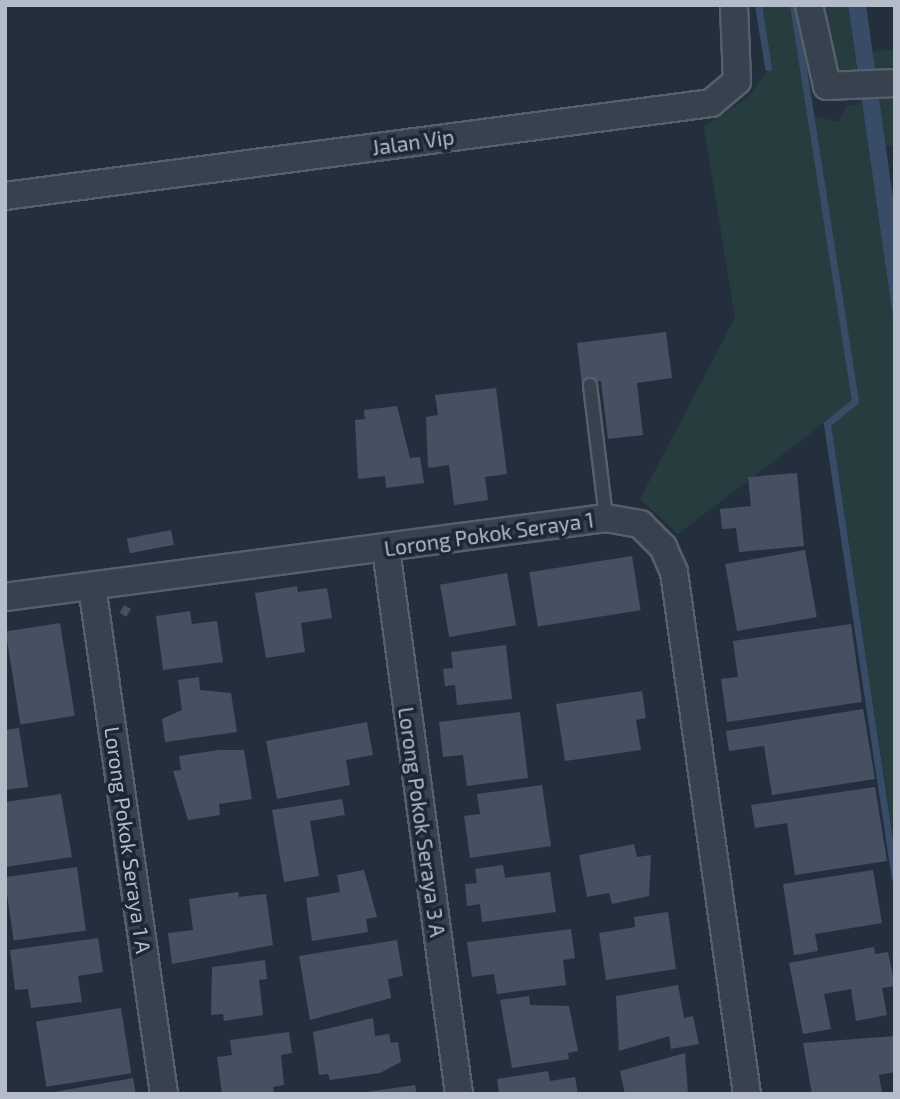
<!DOCTYPE html>
<style>
body{margin:0}
#map{position:relative;width:900px;height:1099px;overflow:hidden;background:#242f3e;font-family:"Exo 2",sans-serif}
div>[style]{position:absolute}
.green>*{inset:0;background:#263c3f}
.water>*{inset:0;background:#394c67}
.stream>*{height:7px;margin:-3.5px;padding:0 3.5px;transform-origin:3.5px;border-radius:3.5px;background:#394c67}
.building>*{inset:0;background:#455162;transform-origin:0 0}
.roads{filter:drop-shadow(2px 0 #565f6c) drop-shadow(-2px 0 #565f6c) drop-shadow(0 2px #565f6c) drop-shadow(0 -2px #565f6c)}
.lane>*{height:12px;margin:-6px;padding:0 6px;transform-origin:6px;border-radius:6px;background:#38414e}
.street>*{height:26px;margin:-13px;padding:0 13px;transform-origin:13px;border-radius:13px;background:#38414e}
span{translate:-50% -50%;white-space:nowrap;text-align:center;line-height:1.15;-webkit-text-stroke:7px #1d2633;paint-order:stroke}
.street-label{font-size:21px;color:#b4bcc9}
.frame{position:absolute;inset:0;border:7px solid #b4bcc9;pointer-events:none}
</style>
<div id="map">
<div class="green">
<i style="clip-path:polygon(760px 5px,791px 5px,814px 116px,838px 122px,847px 106px,862px 103px,895px 331px,895px 847px,830px 418px,678px 534px,640px 499px,735px 318px,704px 127px,748px 97px,769px 69px)"></i>
<i style="clip-path:polygon(824px 5px,848px 5px,857px 73px,845px 74px,835px 65px)"></i>
<i style="clip-path:polygon(895px 49px,895px 67px,875px 71px,872px 52px)"></i>
<i style="clip-path:polygon(895px 97px,895px 145px,885px 146px,878px 100px)"></i>
</div>
<div class="water">
<i style="clip-path:polygon(848px 5px,866px 5px,895px 213px,895px 331px)"></i>
</div>
<div class="stream">
<i style="left:758px;top:5px;width:63px;rotate:80.8deg"></i>
<i style="left:793px;top:5px;width:401px;rotate:81.1deg"></i>
<i style="left:855px;top:401px;width:36px;rotate:141deg"></i>
<i style="left:827px;top:424px;width:459px;rotate:81.5deg"></i>
</div>
<div class="building">
<i style="clip-path:polygon(666px 332px,672px 378px,637px 383px,643px 435px,608px 439px,601px 381px,582px 384px,577px 343px)"></i>
<i style="clip-path:polygon(496px 388px,507px 474px,485px 477px,488px 500px,454px 505px,449px 465px,428px 468px,426px 417px,438px 415px,435px 395px)"></i>
<i style="clip-path:polygon(397px 406px,410px 458px,420px 457px,424px 483px,386px 488px,385px 476px,358px 479px,355px 420px,365px 419px,364px 410px)"></i>
<i style="clip-path:polygon(797px 473px,804px 546px,739px 552px,736px 528px,722px 529px,720px 509px,751px 506px,748px 477px)"></i>
<i style="left:171px;top:530px;width:15px;height:45px;rotate:79deg"></i>
<i style="left:805px;top:550px;width:68px;height:81px;rotate:80deg"></i>
<i style="left:632px;top:556px;width:55px;height:104px;rotate:81deg"></i>
<i style="left:507px;top:573px;width:53px;height:68px;rotate:80deg"></i>
<i style="clip-path:polygon(297px 586px,298px 592px,327px 588px,332px 618px,301px 623px,305px 652px,266px 658px,255px 593px)"></i>
<i style="left:124px;top:605px;width:8px;height:9px;rotate:30deg"></i>
<i style="clip-path:polygon(190px 611px,192px 624px,217px 621px,223px 662px,163px 670px,156px 616px)"></i>
<i style="left:60px;top:623px;width:94px;height:55px;rotate:81deg"></i>
<i style="clip-path:polygon(851px 624px,862px 702px,727px 722px,721px 679px,738px 677px,733px 641px)"></i>
<i style="clip-path:polygon(506px 645px,512px 699px,457px 705px,455px 685px,445px 686px,443px 669px,453px 668px,451px 652px)"></i>
<i style="clip-path:polygon(199px 677px,200px 690px,231px 693px,237px 732px,165px 742px,162px 719px,182px 710px,178px 680px)"></i>
<i style="clip-path:polygon(642px 691px,646px 718px,636px 720px,641px 750px,565px 761px,556px 704px)"></i>
<i style="clip-path:polygon(863px 709px,875px 779px,772px 795px,764px 746px,729px 751px,726px 731px)"></i>
<i style="clip-path:polygon(520px 712px,528px 778px,467px 786px,463px 755px,443px 757px,439px 722px)"></i>
<i style="clip-path:polygon(367px 722px,373px 755px,346px 760px,350px 785px,277px 799px,266px 741px)"></i>
<i style="clip-path:polygon(19px 728px,28px 787px,5px 790px,5px 730px)"></i>
<i style="clip-path:polygon(219px 750px,244px 750px,252px 799px,219px 804px,220px 815px,188px 820px,173px 771px,181px 770px,179px 756px)"></i>
<i style="clip-path:polygon(542px 785px,551px 846px,470px 858px,464px 816px,480px 814px,477px 794px)"></i>
<i style="clip-path:polygon(875px 787px,887px 861px,795px 875px,787px 823px,755px 828px,751px 805px)"></i>
<i style="clip-path:polygon(61px 794px,72px 857px,5px 867px,5px 802px)"></i>
<i style="clip-path:polygon(342px 799px,345px 815px,310px 821px,319px 876px,284px 882px,272px 810px)"></i>
<i style="clip-path:polygon(634px 844px,637px 857px,651px 855px,649px 896px,612px 904px,609px 893px,587px 897px,579px 855px)"></i>
<i style="clip-path:polygon(503px 865px,505px 878px,550px 872px,556px 912px,482px 922px,480px 904px,467px 906px,465px 884px,477px 883px,475px 869px)"></i>
<i style="left:77px;top:867px;width:64px;height:73px;rotate:82deg"></i>
<i style="clip-path:polygon(364px 870px,377px 917px,366px 919px,368px 932px,312px 941px,306px 898px,340px 892px,337px 875px)"></i>
<i style="clip-path:polygon(873px 870px,882px 923px,815px 934px,818px 951px,794px 955px,783px 884px)"></i>
<i style="clip-path:polygon(238px 892px,239px 897px,266px 894px,273px 945px,172px 964px,168px 933px,193px 930px,189px 899px)"></i>
<i style="clip-path:polygon(668px 912px,676px 969px,606px 980px,599px 933px,635px 927px,634px 917px)"></i>
<i style="clip-path:polygon(571px 929px,575px 958px,563px 960px,566px 985px,497px 994px,494px 974px,472px 977px,467px 942px)"></i>
<i style="clip-path:polygon(98px 938px,103px 972px,78px 976px,82px 1002px,31px 1008px,28px 989px,15px 990px,10px 950px)"></i>
<i style="clip-path:polygon(397px 940px,403px 976px,388px 979px,391px 998px,310px 1020px,299px 956px)"></i>
<i style="clip-path:polygon(874px 947px,875px 954px,888px 952px,895px 986px,882px 988px,887px 1015px,856px 1021px,851px 989px,824px 994px,831px 1029px,803px 1034px,789px 963px)"></i>
<i style="clip-path:polygon(265px 960px,267px 979px,259px 980px,263px 1015px,224px 1021px,223px 1014px,211px 1015px,212px 967px)"></i>
<i style="clip-path:polygon(678px 985px,684px 1018px,693px 1016px,699px 1044px,671px 1049px,669px 1036px,619px 1051px,616px 996px)"></i>
<i style="clip-path:polygon(529px 996px,530px 1005px,569px 1006px,578px 1051px,568px 1053px,569px 1059px,512px 1068px,500px 1000px)"></i>
<i style="left:121px;top:1008px;width:66px;height:86px;rotate:81deg"></i>
<i style="clip-path:polygon(373px 1018px,375px 1036px,389px 1034px,391px 1043px,398px 1042px,401px 1062px,380px 1073px,330px 1080px,328px 1074px,319px 1075px,313px 1032px)"></i>
<i style="clip-path:polygon(289px 1032px,292px 1053px,281px 1055px,284px 1085px,273px 1087px,274px 1094px,222px 1094px,217px 1057px,232px 1055px,230px 1040px)"></i>
<i style="clip-path:polygon(895px 1036px,895px 1072px,879px 1075px,882px 1092px,812px 1094px,803px 1043px)"></i>
<i style="clip-path:polygon(685px 1053px,688px 1094px,625px 1094px,620px 1071px)"></i>
<i style="clip-path:polygon(548px 1071px,550px 1081px,575px 1077px,578px 1094px,499px 1094px,497px 1079px)"></i>
<i style="clip-path:polygon(133px 1078px,136px 1094px,54px 1094px,54px 1092px)"></i>
<i style="clip-path:polygon(415px 1085px,417px 1094px,367px 1094px,367px 1092px)"></i>
</div>
<div class="roads">
<div class="lane">
<i style="left:590px;top:385px;width:134px;rotate:83.1deg"></i>
</div>
<div class="street">
<i style="left:809px;top:5px;width:83px;rotate:77.5deg"></i>
<i style="left:827px;top:86px;width:68px;rotate:-2.5deg"></i>
<i style="left:5px;top:196px;width:712px;rotate:-7.5deg"></i>
<i style="left:711px;top:103px;width:34px;rotate:-40deg"></i>
<i style="left:737px;top:81px;width:76px;rotate:-92.3deg"></i>
<i style="left:386px;top:549px;width:550px;rotate:82.37deg"></i>
<i style="left:92px;top:586px;width:513px;rotate:81.93deg"></i>
<i style="left:5px;top:597px;width:606px;rotate:-7.49deg"></i>
<i style="left:606px;top:518px;width:35px;rotate:10deg"></i>
<i style="left:640px;top:524px;width:33px;rotate:45deg"></i>
<i style="left:663px;top:547px;width:27px;rotate:66deg"></i>
<i style="left:674px;top:572px;width:527px;rotate:82.04deg"></i>
</div>
</div>
<div class="street-label">
<span style="left:413px;top:142px;rotate:-8deg">Jalan Vip</span>
<span style="left:489px;top:534px;rotate:-8deg">Lorong Pokok Seraya 1</span>
<span style="left:422px;top:822px;rotate:82deg">Lorong Pokok Seraya 3 A</span>
<span style="left:128px;top:840px;rotate:82deg">Lorong Pokok Seraya 1 A</span>
</div>
<div class="frame"></div>
</div>
